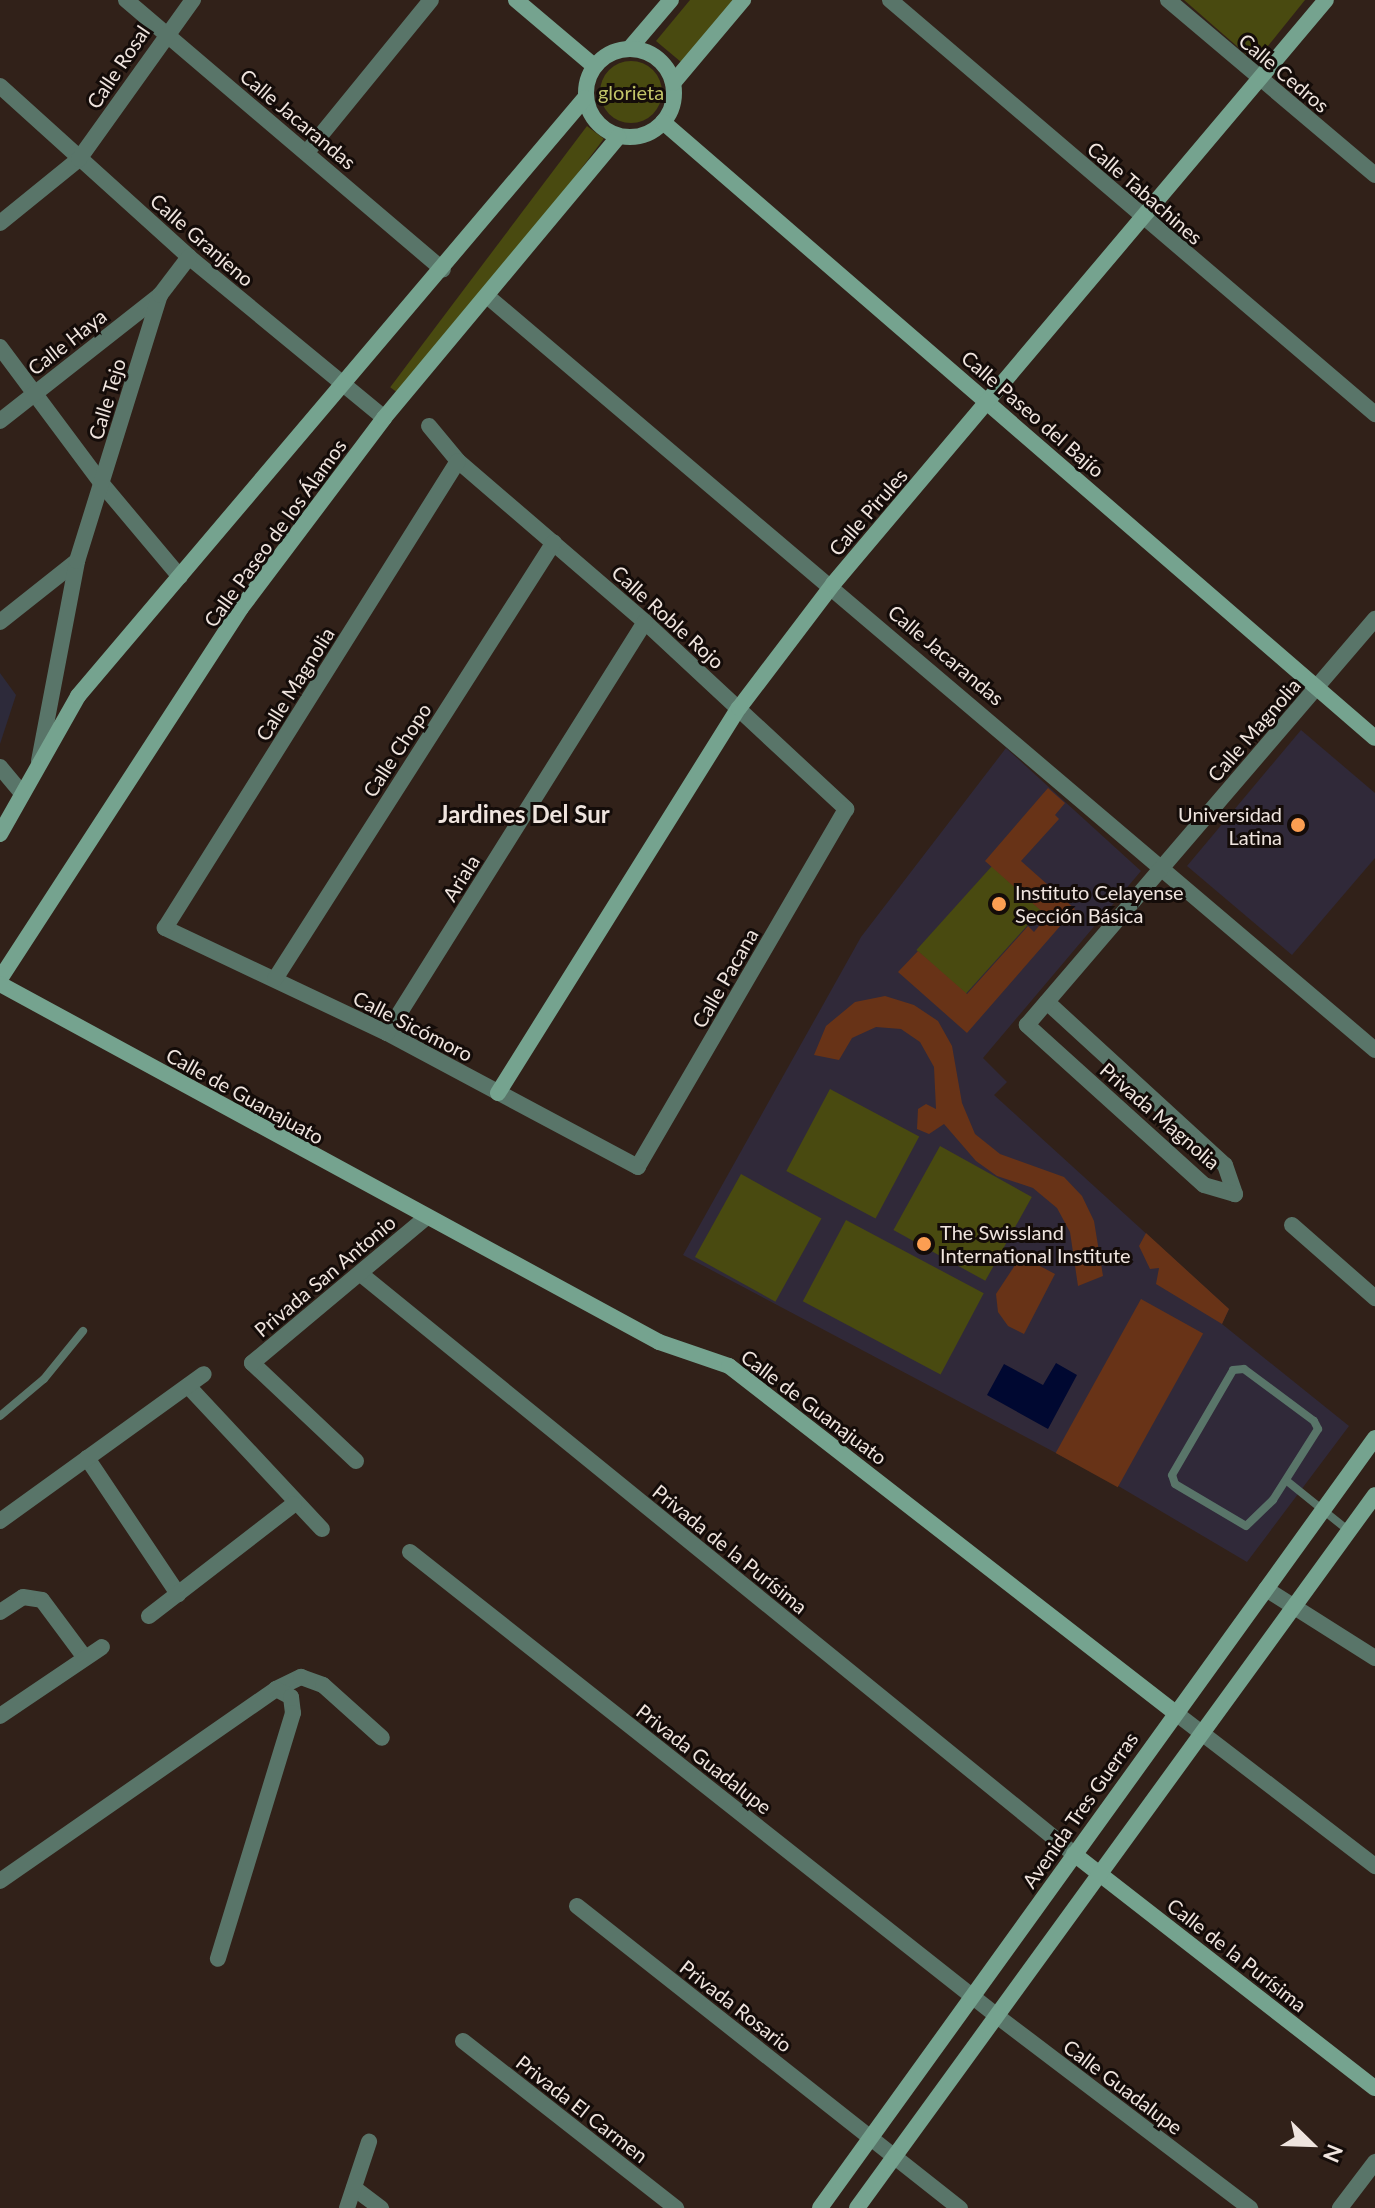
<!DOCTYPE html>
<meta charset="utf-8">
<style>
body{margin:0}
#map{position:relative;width:1375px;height:2208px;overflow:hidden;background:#312119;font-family:Lato,sans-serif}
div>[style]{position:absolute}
.commercial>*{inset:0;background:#2d2a3a}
.education>*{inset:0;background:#302939}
.green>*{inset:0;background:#494a10;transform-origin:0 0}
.round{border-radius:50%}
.water>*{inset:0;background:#000831}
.building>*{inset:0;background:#683317;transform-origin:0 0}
.service>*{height:8px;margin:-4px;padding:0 4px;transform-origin:4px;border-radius:4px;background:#597569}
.minor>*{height:16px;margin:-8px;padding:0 8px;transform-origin:8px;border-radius:8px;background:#597569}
.tertiary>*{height:16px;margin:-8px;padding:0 8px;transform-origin:8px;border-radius:8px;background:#597569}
.secondary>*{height:16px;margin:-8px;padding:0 8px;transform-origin:8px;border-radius:8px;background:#75a38f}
.secondary>.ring{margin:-8px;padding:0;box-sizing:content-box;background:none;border:16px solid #75a38f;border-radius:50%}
.dots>*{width:22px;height:22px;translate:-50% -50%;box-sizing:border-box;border:4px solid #140c09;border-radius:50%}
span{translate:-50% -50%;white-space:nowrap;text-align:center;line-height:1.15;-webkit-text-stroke:6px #140c09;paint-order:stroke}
.street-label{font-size:20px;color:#efe4de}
.park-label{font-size:20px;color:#c2c569}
.poi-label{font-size:20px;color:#efe4de}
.right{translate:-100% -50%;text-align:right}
.left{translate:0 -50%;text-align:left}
.quarter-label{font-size:24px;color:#efe4de;font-weight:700}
.north{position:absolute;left:1271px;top:2104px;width:80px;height:80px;-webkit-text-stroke:6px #140c09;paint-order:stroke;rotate:113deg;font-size:22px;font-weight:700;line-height:32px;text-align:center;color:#efe4de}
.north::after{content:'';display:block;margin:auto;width:28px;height:36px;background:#efe4de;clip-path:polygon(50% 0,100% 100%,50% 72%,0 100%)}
</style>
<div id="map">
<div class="commercial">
<i style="clip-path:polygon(0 673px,16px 695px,0 744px)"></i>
</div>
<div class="education">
<i style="clip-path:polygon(1301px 730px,1375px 793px,1375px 858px,1292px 955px,1187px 866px)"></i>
<i style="clip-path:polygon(1006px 748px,1141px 871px,983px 1058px,1007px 1082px,994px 1095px,1229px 1309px,1222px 1324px,1349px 1426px,1247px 1562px,1120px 1487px,683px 1255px,861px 937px)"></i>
</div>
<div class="green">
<i style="clip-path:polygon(690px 0,733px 0,681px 62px,656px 41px)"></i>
<i style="clip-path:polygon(1184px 0,1305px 0,1255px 62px)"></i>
<i class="round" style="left:600px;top:61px;width:62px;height:62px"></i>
<i style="left:587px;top:126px;width:21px;height:327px;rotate:37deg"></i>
<i style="left:992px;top:866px;width:66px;height:113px;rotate:42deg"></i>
<i style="left:830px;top:1089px;width:101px;height:93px;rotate:28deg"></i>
<i style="left:940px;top:1146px;width:105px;height:96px;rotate:29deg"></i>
<i style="left:741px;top:1174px;width:92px;height:95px;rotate:29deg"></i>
<i style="left:846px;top:1220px;width:156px;height:92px;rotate:28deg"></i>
</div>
<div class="water">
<i style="clip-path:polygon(1056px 1363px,1077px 1375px,1048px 1429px,987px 1395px,1004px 1364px,1043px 1385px)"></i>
</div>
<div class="building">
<i style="clip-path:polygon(1048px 788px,1065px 803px,1055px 815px,1059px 819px,1021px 861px,1075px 909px,967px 1033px,898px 972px,918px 951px,967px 994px,1028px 926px,1034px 932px,1047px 916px,985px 861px)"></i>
<i style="clip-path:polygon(885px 996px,914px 1005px,938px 1021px,952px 1046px,962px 1103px,975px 1134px,1000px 1154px,1064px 1177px,1082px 1196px,1094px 1221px,1103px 1276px,1078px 1286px,1070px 1232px,1057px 1208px,1033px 1188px,997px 1176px,976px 1161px,944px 1124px,929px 1134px,917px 1129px,918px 1109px,926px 1104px,936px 1109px,934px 1067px,920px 1042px,901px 1029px,876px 1027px,852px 1038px,839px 1060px,814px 1055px,826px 1026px,855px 1002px)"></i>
<i style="clip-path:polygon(1146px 1233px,1229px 1309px,1222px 1324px,1156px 1284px,1159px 1268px,1150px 1269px,1139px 1246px)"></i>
<i style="clip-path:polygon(1021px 1256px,1055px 1274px,1024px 1334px,1008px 1326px,998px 1312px,996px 1294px)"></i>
<i style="left:1141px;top:1299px;width:71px;height:176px;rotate:29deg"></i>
</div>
<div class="service">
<i style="left:1244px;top:1369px;width:87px;rotate:36.6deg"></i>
<i style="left:1314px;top:1421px;width:9px;rotate:63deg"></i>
<i style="left:1318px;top:1429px;width:84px;rotate:122.4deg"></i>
<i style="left:1273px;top:1500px;width:37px;rotate:136deg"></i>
<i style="left:1246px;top:1526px;width:82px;rotate:-149.4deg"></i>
<i style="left:1175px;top:1484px;width:9px;rotate:-108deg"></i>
<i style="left:1172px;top:1475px;width:121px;rotate:-59.8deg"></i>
<i style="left:1233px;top:1370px;width:11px;rotate:-5deg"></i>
<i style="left:0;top:1416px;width:57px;rotate:-40.1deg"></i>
<i style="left:44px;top:1379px;width:62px;rotate:-50.9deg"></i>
<i style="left:1287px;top:1481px;width:80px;rotate:38.9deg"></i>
</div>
<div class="minor">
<i style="left:126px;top:0;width:416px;rotate:40.4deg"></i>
<i style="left:890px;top:0;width:638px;rotate:40.48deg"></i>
<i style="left:1168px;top:0;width:271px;rotate:40.2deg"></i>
<i style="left:0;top:86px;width:255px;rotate:42.1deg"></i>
<i style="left:189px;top:257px;width:253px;rotate:39.5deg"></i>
<i style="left:307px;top:152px;width:196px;rotate:-50.8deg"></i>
<i style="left:0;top:223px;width:102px;rotate:-39deg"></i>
<i style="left:79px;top:159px;width:196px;rotate:-54.4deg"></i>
<i style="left:487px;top:296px;width:1165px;rotate:40.33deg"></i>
<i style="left:0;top:347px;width:171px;rotate:53.3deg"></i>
<i style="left:102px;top:484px;width:121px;rotate:50deg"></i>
<i style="left:0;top:421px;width:204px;rotate:-38.2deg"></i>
<i style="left:429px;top:426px;width:45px;rotate:50.4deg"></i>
<i style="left:458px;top:461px;width:247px;rotate:40.7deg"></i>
<i style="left:645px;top:622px;width:275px;rotate:42.9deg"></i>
<i style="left:846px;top:809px;width:414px;rotate:120.2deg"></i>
<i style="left:638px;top:1167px;width:285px;rotate:-151.9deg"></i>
<i style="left:387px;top:1033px;width:246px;rotate:-154.7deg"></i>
<i style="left:165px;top:928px;width:551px;rotate:-57.9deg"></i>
<i style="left:0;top:622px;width:98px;rotate:-38.4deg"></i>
<i style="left:39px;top:761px;width:204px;rotate:-79.2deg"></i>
<i style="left:77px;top:561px;width:279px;rotate:-72.7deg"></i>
<i style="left:160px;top:295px;width:48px;rotate:-52.7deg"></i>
<i style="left:0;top:767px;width:33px;rotate:50deg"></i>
<i style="left:275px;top:979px;width:518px;rotate:-57.44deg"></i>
<i style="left:1047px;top:1002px;width:241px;rotate:42.5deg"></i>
<i style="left:1225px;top:1165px;width:31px;rotate:71deg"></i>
<i style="left:387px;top:1033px;width:485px;rotate:-57.9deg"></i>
<i style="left:1235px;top:1194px;width:32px;rotate:-164deg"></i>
<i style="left:1204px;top:1185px;width:239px;rotate:-137.9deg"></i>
<i style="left:1027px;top:1025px;width:535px;rotate:-49.4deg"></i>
<i style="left:1292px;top:1225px;width:111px;rotate:41.3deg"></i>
<i style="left:362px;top:1275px;width:918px;rotate:39.12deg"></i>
<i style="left:188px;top:1386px;width:196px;rotate:46.9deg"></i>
<i style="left:87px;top:1458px;width:164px;rotate:56.2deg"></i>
<i style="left:356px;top:1461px;width:143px;rotate:-136.7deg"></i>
<i style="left:252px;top:1363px;width:224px;rotate:-39.9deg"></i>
<i style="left:0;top:1521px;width:251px;rotate:-35.8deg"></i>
<i style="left:410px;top:1552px;width:748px;rotate:38.32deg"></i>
<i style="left:997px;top:2016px;width:318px;rotate:37.2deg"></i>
<i style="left:1266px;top:1589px;width:129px;rotate:32.3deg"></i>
<i style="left:0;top:1612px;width:27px;rotate:-33deg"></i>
<i style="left:23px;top:1597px;width:19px;rotate:9deg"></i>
<i style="left:42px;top:1600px;width:72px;rotate:53.4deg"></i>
<i style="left:149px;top:1616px;width:183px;rotate:-37.7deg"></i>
<i style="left:276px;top:1689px;width:28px;rotate:-26deg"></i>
<i style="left:301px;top:1677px;width:23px;rotate:20deg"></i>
<i style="left:323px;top:1685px;width:79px;rotate:41.9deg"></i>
<i style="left:0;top:1716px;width:123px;rotate:-34.1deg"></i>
<i style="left:0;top:1881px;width:336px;rotate:-34.8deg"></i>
<i style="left:276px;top:1689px;width:17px;rotate:28deg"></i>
<i style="left:291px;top:1697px;width:16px;rotate:83deg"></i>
<i style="left:293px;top:1713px;width:257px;rotate:107deg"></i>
<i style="left:577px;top:1906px;width:488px;rotate:38.3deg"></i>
<i style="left:463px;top:2041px;width:271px;rotate:38.1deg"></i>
<i style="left:354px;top:2188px;width:34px;rotate:37deg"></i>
<i style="left:347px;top:2208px;width:70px;rotate:-71.6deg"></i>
<i style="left:1340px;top:2208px;width:58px;rotate:-52.7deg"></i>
</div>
<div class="tertiary">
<i style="left:1173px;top:1711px;width:255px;rotate:37.5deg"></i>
</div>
<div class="secondary">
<i style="left:516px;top:0;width:102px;rotate:40.2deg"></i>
<i style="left:630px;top:48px;width:63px;rotate:-49.5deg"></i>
<i class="ring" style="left:586px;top:49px;width:72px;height:72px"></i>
<i style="left:673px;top:83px;width:109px;rotate:-49.9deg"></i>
<i style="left:663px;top:122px;width:941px;rotate:40.87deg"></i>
<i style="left:0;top:834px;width:159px;rotate:-60.5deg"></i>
<i style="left:78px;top:696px;width:784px;rotate:-49.71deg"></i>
<i style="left:0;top:979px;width:442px;rotate:-57deg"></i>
<i style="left:241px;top:608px;width:238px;rotate:-53deg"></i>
<i style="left:384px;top:418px;width:366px;rotate:-50.2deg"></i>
<i style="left:0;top:984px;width:750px;rotate:28.51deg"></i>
<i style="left:659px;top:1342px;width:74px;rotate:18.9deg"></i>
<i style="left:729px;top:1366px;width:562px;rotate:37.85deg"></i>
<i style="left:498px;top:1093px;width:454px;rotate:-58deg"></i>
<i style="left:739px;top:708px;width:156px;rotate:-52.8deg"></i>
<i style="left:833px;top:584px;width:764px;rotate:-49.83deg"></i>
<i style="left:1074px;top:1854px;width:381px;rotate:37.9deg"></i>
<i style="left:820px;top:2208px;width:949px;rotate:-54.22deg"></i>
<i style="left:857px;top:2208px;width:881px;rotate:-54deg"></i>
</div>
<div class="dots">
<i style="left:1298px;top:825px;background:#fc9e52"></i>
<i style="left:999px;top:904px;background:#fc9e52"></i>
<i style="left:924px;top:1244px;background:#fc9e52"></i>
</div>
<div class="street-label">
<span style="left:118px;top:67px;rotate:-56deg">Calle Rosal</span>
<span style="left:1284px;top:73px;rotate:40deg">Calle Cedros</span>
<span style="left:298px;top:119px;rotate:40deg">Calle Jacarandas</span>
<span style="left:1145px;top:193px;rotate:41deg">Calle Tabachines</span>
<span style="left:202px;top:240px;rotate:41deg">Calle Granjeno</span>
<span style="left:67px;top:342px;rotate:-38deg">Calle Haya</span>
<span style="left:107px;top:399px;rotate:-73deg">Calle Tejo</span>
<span style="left:1033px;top:414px;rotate:41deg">Calle Paseo del Bajío</span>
<span style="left:868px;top:512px;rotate:-49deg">Calle Pirules</span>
<span style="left:275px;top:533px;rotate:-54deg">Calle Paseo de los Álamos</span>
<span style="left:668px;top:617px;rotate:42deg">Calle Roble Rojo</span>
<span style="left:946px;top:655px;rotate:40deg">Calle Jacarandas</span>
<span style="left:295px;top:684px;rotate:-58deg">Calle Magnolia</span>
<span style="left:1254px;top:730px;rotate:-49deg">Calle Magnolia</span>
<span style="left:397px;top:750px;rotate:-57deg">Calle Chopo</span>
<span style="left:461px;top:878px;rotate:-58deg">Ariala</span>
<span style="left:725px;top:978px;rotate:-60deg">Calle Pacana</span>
<span style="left:413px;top:1026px;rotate:27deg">Calle Sicómoro</span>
<span style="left:245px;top:1096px;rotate:29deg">Calle de Guanajuato</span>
<span style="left:1160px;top:1116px;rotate:41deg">Privada Magnolia</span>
<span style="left:325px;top:1276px;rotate:-40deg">Privada San Antonio</span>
<span style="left:814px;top:1407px;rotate:37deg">Calle de Guanajuato</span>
<span style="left:730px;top:1549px;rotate:39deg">Privada de la Purísima</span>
<span style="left:704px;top:1759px;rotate:38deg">Privada Guadalupe</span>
<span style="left:1080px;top:1810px;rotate:-55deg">Avenida Tres Guerras</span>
<span style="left:1237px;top:1955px;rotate:38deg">Calle de la Purísima</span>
<span style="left:736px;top:2006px;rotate:38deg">Privada Rosario</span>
<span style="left:1123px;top:2087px;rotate:37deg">Calle Guadalupe</span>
<span style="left:582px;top:2109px;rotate:38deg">Privada El Carmen</span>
</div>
<div class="park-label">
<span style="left:631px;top:92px">glorieta</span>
</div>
<div class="poi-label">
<span class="right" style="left:1282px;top:826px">Universidad<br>Latina</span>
<span class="left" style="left:1015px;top:904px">Instituto Celayense<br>Sección Básica</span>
<span class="left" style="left:940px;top:1244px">The Swissland<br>International Institute</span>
</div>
<div class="quarter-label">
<span style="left:524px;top:814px">Jardines Del Sur</span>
</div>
<div class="north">N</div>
</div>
